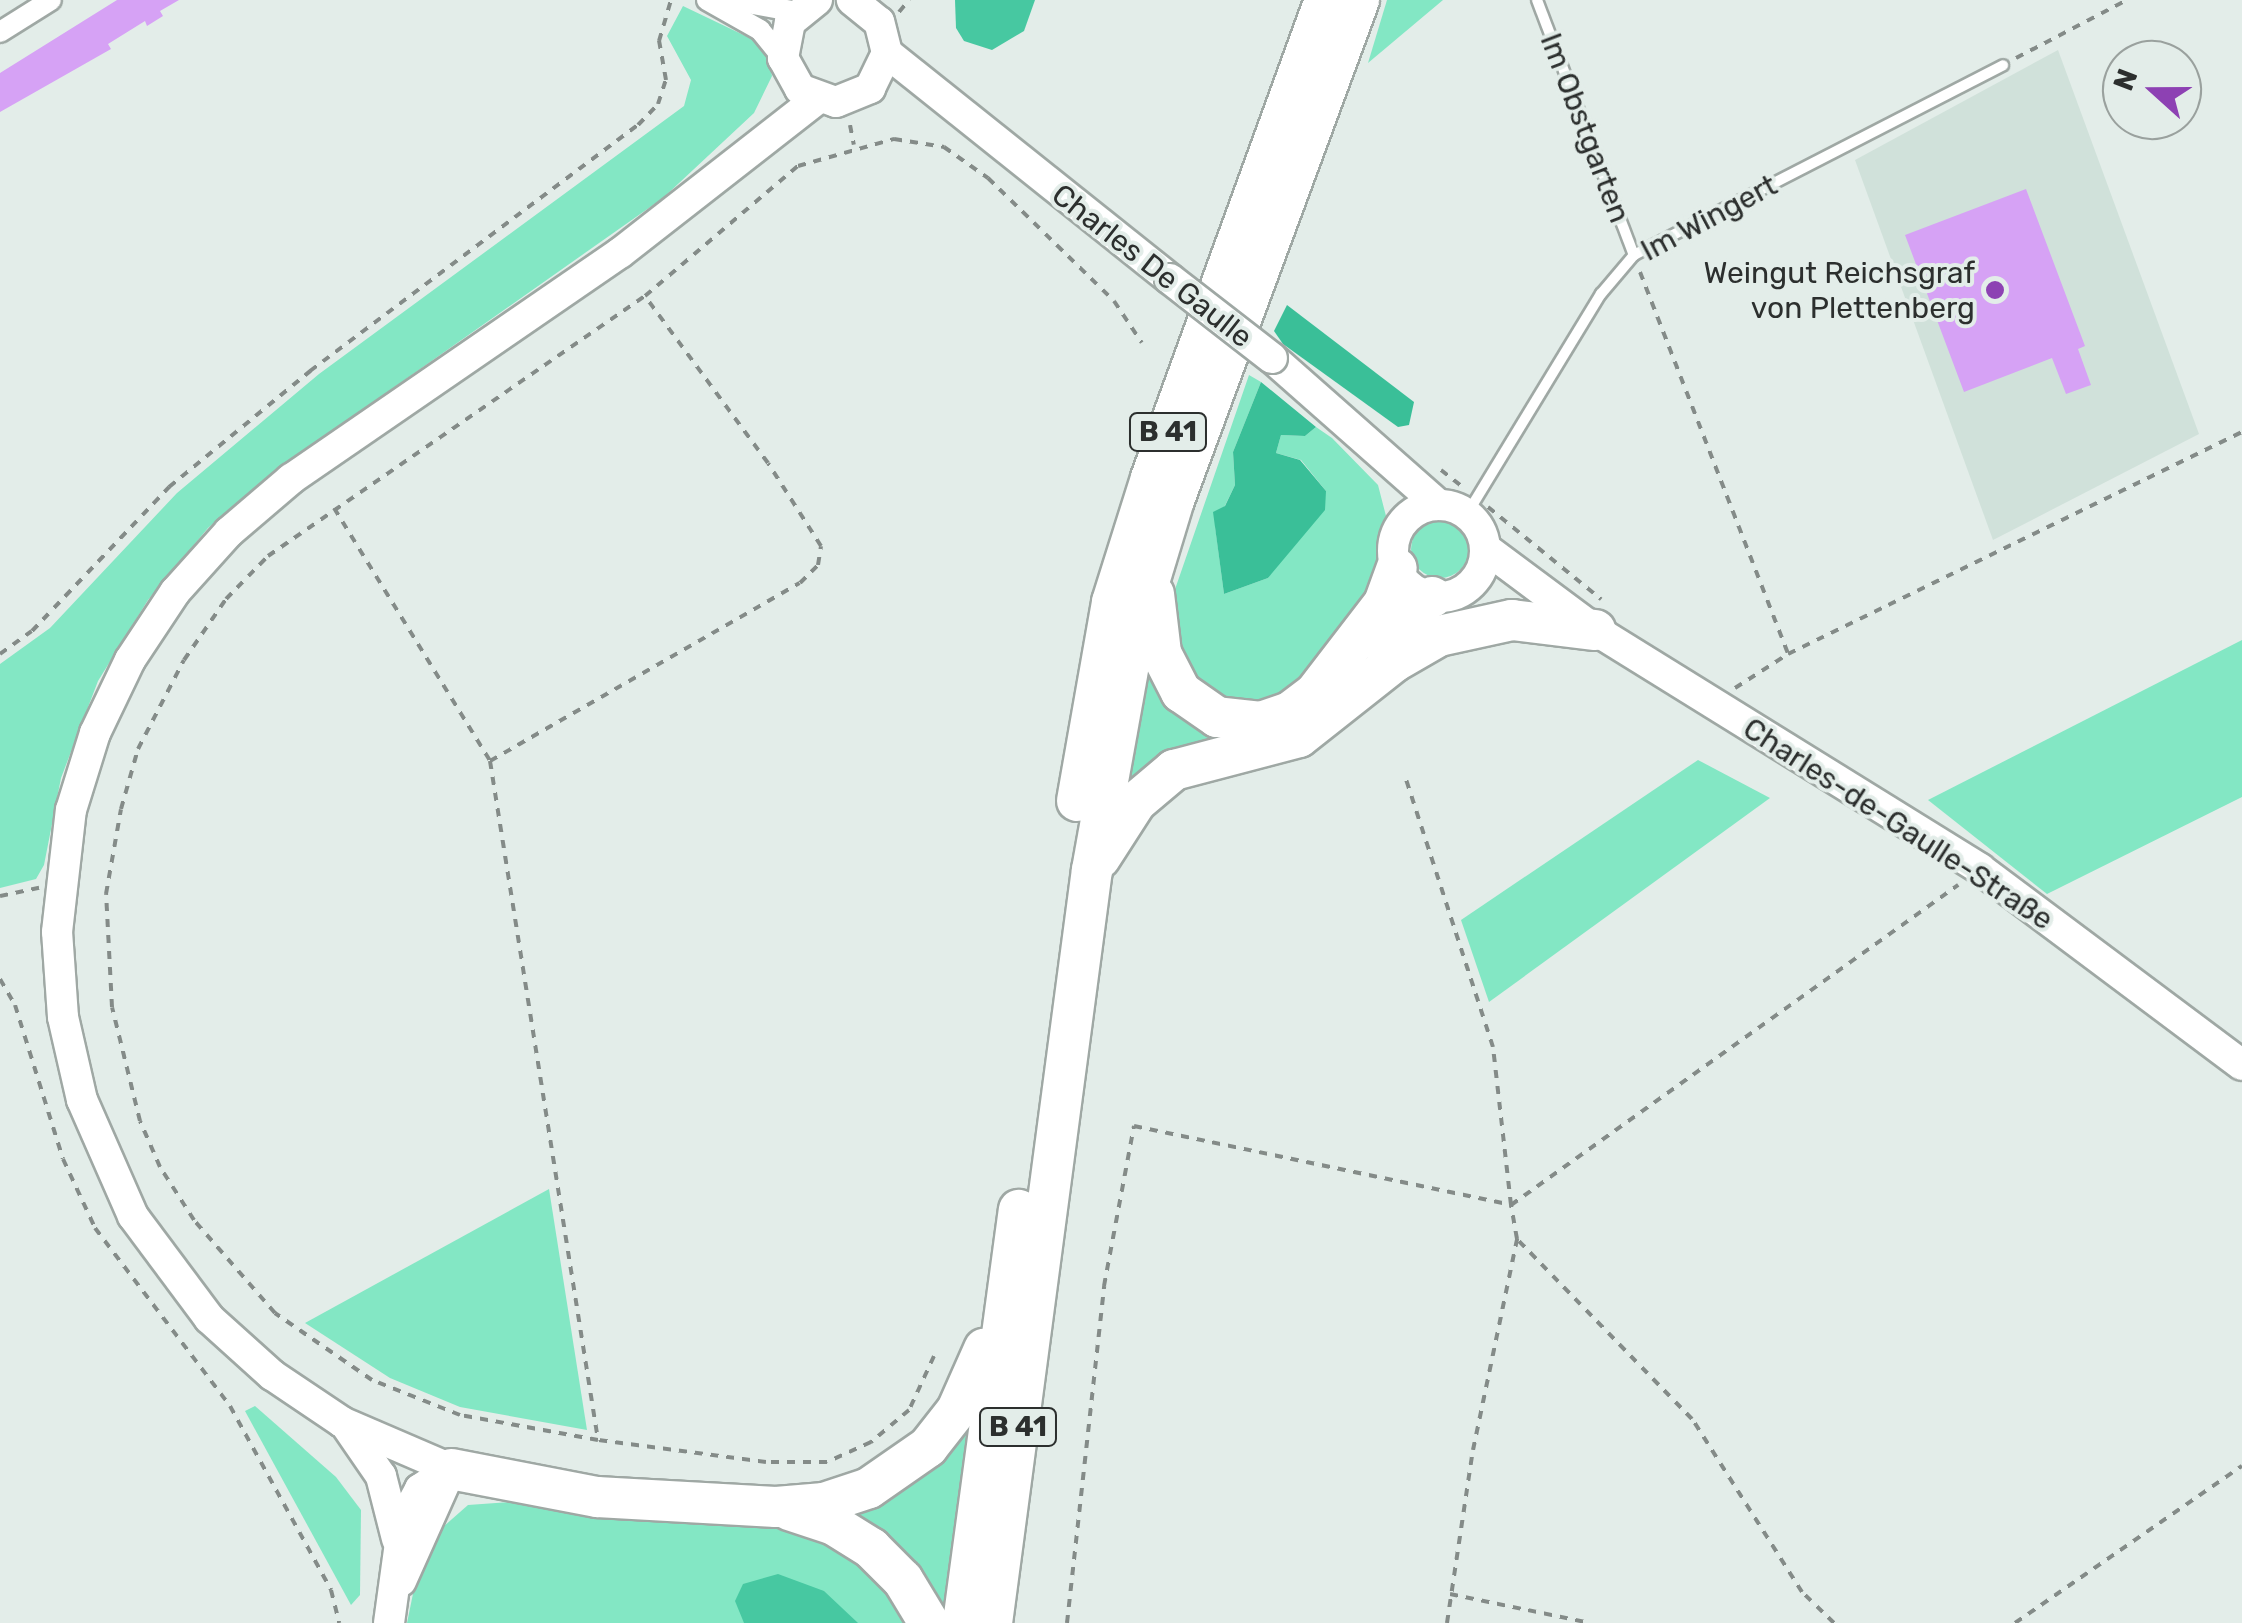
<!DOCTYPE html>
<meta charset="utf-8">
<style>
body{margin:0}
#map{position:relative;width:2242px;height:1623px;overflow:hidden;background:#e3ede9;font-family:Rubik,sans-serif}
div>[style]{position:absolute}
.built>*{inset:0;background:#d0e1da}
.green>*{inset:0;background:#83e7c4}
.round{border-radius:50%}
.forest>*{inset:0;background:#3abf98}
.water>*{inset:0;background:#47c8a1}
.building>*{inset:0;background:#d6a2f5}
.path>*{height:4px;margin-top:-2px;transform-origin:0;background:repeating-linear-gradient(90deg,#848b88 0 8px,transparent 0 16px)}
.roads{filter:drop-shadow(2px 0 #9fa8a4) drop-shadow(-2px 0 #9fa8a4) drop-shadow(0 2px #9fa8a4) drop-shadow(0 -2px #9fa8a4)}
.lane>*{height:10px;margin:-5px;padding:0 5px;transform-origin:5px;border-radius:5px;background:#fff}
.street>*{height:20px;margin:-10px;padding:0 10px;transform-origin:10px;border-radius:10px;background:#fff}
.secondary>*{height:30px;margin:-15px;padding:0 15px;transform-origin:15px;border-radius:15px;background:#fff}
.secondary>.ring{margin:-15px;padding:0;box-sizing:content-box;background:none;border:30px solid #fff;border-radius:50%}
.highway>*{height:40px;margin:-20px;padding:0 20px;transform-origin:20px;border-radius:20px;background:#fff}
.bridges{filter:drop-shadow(2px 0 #9fa8a4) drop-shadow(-2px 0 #9fa8a4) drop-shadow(0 2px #9fa8a4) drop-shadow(0 -2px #9fa8a4)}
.secondary-bridge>*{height:30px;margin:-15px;padding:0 15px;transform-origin:15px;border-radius:15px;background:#fff}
.dots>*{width:28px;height:28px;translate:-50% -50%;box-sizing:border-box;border:5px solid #e3ede9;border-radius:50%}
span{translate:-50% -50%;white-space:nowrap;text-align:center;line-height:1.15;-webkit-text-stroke:8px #e3ede9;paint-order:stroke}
.shield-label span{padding:2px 8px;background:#e3ede9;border:2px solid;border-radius:8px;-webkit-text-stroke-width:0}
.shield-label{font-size:28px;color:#2c2f2e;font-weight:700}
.street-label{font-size:30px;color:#2c2f2e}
.poi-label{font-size:30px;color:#2c2f2e}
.right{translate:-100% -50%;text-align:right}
.north{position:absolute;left:2102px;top:40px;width:100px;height:100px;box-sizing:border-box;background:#e3ede9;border:2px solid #9aa19e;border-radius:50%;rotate:291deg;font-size:28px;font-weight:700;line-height:40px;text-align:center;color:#2c2f2e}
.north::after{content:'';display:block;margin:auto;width:35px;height:45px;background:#8d41b3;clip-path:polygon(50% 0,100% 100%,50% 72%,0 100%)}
</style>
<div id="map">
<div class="built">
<i style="clip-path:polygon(2058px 50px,2199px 434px,1993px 540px,1855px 160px)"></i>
</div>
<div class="green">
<i style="clip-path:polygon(1387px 0,1443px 0,1368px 63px)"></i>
<i style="clip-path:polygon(683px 6px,754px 40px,768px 56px,772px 76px,754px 113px,663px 198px,271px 474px,208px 528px,148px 600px,98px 681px,61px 778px,44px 865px,36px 879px,0 888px,0 664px,50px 628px,177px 493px,319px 374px,684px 106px,691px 80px,667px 36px)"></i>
<i style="clip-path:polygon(1249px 375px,1261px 382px,1233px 452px,1235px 485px,1215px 526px,1224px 594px,1268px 578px,1326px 491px,1301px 460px,1276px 453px,1281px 435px,1305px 436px,1316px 427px,1332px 438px,1378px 485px,1386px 516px,1382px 577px,1304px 683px,1259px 708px,1212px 700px,1177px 662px,1172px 598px)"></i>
<i class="round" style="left:1411px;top:520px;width:58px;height:58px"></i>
<i style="clip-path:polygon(2242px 640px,2242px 797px,2047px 894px,1928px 800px)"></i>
<i style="clip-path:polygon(1146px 657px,1227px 732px,1116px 805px)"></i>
<i style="clip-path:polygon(1698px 760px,1770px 798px,1489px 1002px,1461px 920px)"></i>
<i style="clip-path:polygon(549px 1189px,587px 1430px,460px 1407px,390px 1378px,305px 1323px)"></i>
<i style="clip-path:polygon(255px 1406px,336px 1477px,361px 1510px,360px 1595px,351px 1605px,245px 1411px)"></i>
<i style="clip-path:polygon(974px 1409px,944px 1623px,847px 1513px)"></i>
<i style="clip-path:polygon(510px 1502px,778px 1523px,844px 1540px,914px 1623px,407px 1623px,415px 1584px,443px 1527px,468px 1505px)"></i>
</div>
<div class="forest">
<i style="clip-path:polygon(1287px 305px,1414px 402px,1409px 425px,1398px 427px,1283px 344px,1274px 331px)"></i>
<i style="clip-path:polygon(1261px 382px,1316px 427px,1305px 436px,1281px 435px,1276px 453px,1300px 460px,1326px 491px,1325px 510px,1268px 578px,1224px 594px,1213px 512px,1225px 506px,1235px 485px,1233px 452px)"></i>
</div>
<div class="water">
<i style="clip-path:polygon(955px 0,1035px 0,1024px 31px,992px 50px,964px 41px,956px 28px)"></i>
<i style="clip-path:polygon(778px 1574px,824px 1591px,858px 1623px,744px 1623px,735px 1601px,743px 1584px)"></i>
</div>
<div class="building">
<i style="clip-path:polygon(117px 0,179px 0,160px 11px,163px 16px,147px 26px,145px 21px,108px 44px,111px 49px,0 112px,0 73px)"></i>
<i style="clip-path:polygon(2026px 189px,2085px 346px,2078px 349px,2091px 385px,2066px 394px,2052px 358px,1964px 392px,1905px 235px)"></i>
</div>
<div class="path">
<i style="left:899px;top:12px;width:16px;rotate:-50deg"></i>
<i style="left:2016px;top:58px;width:125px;rotate:-27.6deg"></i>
<i style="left:850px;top:125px;width:20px;rotate:79deg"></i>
<i style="left:1640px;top:272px;width:410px;rotate:68.8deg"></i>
<i style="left:1441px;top:470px;width:31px;rotate:38deg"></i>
<i style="left:1488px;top:507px;width:146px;rotate:39.2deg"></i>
<i style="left:334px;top:508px;width:297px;rotate:58.3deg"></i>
<i style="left:490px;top:761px;width:688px;rotate:80.96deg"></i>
<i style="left:0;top:654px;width:39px;rotate:-36deg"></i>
<i style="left:32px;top:631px;width:199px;rotate:-46.4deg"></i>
<i style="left:169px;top:487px;width:183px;rotate:-39.4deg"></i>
<i style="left:310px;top:371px;width:410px;rotate:-36.9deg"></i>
<i style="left:638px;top:125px;width:29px;rotate:-46deg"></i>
<i style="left:658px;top:104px;width:25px;rotate:-72deg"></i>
<i style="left:666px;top:80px;width:40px;rotate:-100deg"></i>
<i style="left:659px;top:41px;width:43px;rotate:-73.7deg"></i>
<i style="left:1735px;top:688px;width:63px;rotate:-32.7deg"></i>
<i style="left:1788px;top:654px;width:505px;rotate:-26.06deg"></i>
<i style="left:490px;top:761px;width:357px;rotate:-29.9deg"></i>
<i style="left:800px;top:583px;width:25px;rotate:-45deg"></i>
<i style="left:818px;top:565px;width:19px;rotate:-81deg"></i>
<i style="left:821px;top:546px;width:98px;rotate:-122.6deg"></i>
<i style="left:768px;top:463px;width:207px;rotate:-126.4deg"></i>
<i style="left:0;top:896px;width:40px;rotate:-12deg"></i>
<i style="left:0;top:979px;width:30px;rotate:60deg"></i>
<i style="left:15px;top:1005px;width:161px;rotate:72.7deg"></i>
<i style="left:63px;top:1159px;width:76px;rotate:65.1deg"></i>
<i style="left:95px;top:1228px;width:223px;rotate:52.8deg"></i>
<i style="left:230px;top:1406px;width:210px;rotate:61.2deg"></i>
<i style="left:331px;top:1590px;width:34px;rotate:76deg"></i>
<i style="left:934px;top:1356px;width:60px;rotate:114.8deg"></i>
<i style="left:909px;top:1410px;width:50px;rotate:139.9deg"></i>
<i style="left:871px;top:1442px;width:48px;rotate:155.6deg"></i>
<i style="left:827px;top:1462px;width:61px;rotate:180deg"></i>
<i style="left:766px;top:1462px;width:169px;rotate:-172.5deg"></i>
<i style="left:598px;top:1440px;width:140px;rotate:-169.7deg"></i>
<i style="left:460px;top:1415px;width:95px;rotate:-158.3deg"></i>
<i style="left:372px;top:1380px;width:118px;rotate:-145.4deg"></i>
<i style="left:275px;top:1313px;width:123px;rotate:-131.1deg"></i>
<i style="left:194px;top:1220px;width:63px;rotate:-122.7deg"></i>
<i style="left:160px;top:1167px;width:50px;rotate:-113.5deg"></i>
<i style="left:140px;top:1121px;width:117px;rotate:-103.8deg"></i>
<i style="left:112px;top:1007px;width:113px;rotate:-93deg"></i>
<i style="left:106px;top:894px;width:86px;rotate:-80deg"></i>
<i style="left:121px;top:809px;width:62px;rotate:-74.2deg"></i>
<i style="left:138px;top:749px;width:100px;rotate:-62.7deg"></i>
<i style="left:184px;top:660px;width:74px;rotate:-55.5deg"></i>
<i style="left:226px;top:599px;width:60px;rotate:-45.7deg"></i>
<i style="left:268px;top:556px;width:458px;rotate:-34.6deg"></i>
<i style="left:645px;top:296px;width:201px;rotate:-40.4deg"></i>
<i style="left:798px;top:166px;width:100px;rotate:-15.7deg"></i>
<i style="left:894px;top:139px;width:51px;rotate:9.1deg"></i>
<i style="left:944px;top:147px;width:54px;rotate:35.2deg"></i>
<i style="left:988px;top:178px;width:176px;rotate:44.3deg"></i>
<i style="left:1114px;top:301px;width:50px;rotate:56.3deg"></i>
<i style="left:1450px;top:1594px;width:143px;rotate:11.7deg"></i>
<i style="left:1067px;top:1623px;width:339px;rotate:-83.7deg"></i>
<i style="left:1104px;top:1286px;width:163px;rotate:-79.4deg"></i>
<i style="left:1134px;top:1126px;width:385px;rotate:11.8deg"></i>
<i style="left:1511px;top:1205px;width:159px;rotate:-96.5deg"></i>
<i style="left:1493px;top:1047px;width:282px;rotate:-108deg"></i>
<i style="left:1447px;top:1623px;width:175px;rotate:-81.5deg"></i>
<i style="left:1473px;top:1450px;width:216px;rotate:-78.2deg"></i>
<i style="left:1834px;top:1623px;width:45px;rotate:-135.9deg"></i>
<i style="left:1802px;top:1592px;width:205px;rotate:-122.4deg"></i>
<i style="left:1692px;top:1419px;width:251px;rotate:-134.2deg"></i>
<i style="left:1517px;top:1239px;width:35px;rotate:-100deg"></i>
<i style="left:1511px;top:1205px;width:550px;rotate:-35.6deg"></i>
<i style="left:2015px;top:1623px;width:276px;rotate:-34.7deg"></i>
</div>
<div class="roads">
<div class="lane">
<i style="left:1537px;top:0;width:273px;rotate:69.2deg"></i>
<i style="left:1467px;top:514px;width:258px;rotate:-58.7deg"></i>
<i style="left:1601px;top:294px;width:51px;rotate:-49.8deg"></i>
<i style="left:1634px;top:255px;width:415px;rotate:-27.2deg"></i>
</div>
<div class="street">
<i style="left:707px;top:0;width:61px;rotate:29.5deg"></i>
<i style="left:760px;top:30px;width:36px;rotate:51deg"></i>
<i style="left:731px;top:0;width:68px;rotate:10.2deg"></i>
<i style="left:0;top:32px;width:60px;rotate:-32.1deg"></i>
</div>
<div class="secondary">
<i style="left:817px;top:0;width:35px;rotate:141deg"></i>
<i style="left:790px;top:22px;width:37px;rotate:101deg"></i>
<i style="left:783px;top:58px;width:35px;rotate:61deg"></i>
<i style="left:800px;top:89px;width:38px;rotate:20deg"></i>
<i style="left:836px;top:102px;width:37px;rotate:-22deg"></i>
<i style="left:870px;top:88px;width:39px;rotate:-64deg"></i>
<i style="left:887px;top:53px;width:32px;rotate:-104deg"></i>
<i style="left:879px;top:22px;width:35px;rotate:-141deg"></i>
<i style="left:887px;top:53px;width:362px;rotate:38.6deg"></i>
<i style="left:1272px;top:358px;width:222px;rotate:41.4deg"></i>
<i class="ring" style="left:1393px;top:505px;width:62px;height:62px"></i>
<i style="left:1485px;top:548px;width:137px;rotate:36.7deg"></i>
<i style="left:1595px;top:630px;width:453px;rotate:31.8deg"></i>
<i style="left:1980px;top:869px;width:327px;rotate:36.8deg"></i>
<i style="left:348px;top:1428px;width:58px;rotate:55.5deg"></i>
<i style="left:381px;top:1476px;width:65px;rotate:75.7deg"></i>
<i style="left:451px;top:1469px;width:119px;rotate:-156.7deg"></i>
<i style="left:342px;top:1422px;width:84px;rotate:-146.1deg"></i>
<i style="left:272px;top:1375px;width:85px;rotate:-137.9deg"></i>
<i style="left:209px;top:1318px;width:127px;rotate:-126.7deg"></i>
<i style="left:133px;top:1216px;width:127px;rotate:-113.7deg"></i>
<i style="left:82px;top:1100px;width:85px;rotate:-102.9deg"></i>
<i style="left:63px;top:1017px;width:85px;rotate:-94deg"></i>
<i style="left:57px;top:932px;width:123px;rotate:-83.5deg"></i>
<i style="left:71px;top:810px;width:81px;rotate:-72.7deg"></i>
<i style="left:95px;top:733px;width:81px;rotate:-64.4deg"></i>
<i style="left:130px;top:660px;width:82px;rotate:-56.5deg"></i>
<i style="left:175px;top:592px;width:81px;rotate:-48deg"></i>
<i style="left:229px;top:532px;width:82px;rotate:-40.5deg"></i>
<i style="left:291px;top:479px;width:399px;rotate:-34.5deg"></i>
<i style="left:620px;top:253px;width:250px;rotate:-38deg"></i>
<i style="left:401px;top:1581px;width:123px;rotate:-65.9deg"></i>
<i style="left:389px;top:1623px;width:103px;rotate:-82.2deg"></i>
<i style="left:403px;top:1521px;width:36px;rotate:-62deg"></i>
<i style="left:420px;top:1489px;width:37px;rotate:-33deg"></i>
</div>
<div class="highway">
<i style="left:1154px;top:594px;width:59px;rotate:83.2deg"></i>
<i style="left:1161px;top:653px;width:44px;rotate:62.9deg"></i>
<i style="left:1181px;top:692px;width:44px;rotate:34.8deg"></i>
<i style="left:1217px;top:717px;width:44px;rotate:6.5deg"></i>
<i style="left:1261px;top:722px;width:31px;rotate:-19deg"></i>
<i style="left:1290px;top:712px;width:31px;rotate:-37deg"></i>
<i style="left:1315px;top:693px;width:113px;rotate:-52.5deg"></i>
<i style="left:1384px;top:603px;width:37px;rotate:-70deg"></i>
<i style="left:1381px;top:643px;width:45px;rotate:-50.4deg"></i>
<i style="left:1410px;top:608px;width:25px;rotate:-26deg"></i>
<i style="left:1077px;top:801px;width:202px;rotate:-80deg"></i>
<i style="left:1112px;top:602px;width:130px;rotate:-72.5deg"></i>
<i style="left:1151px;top:478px;width:509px;rotate:-70deg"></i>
<i style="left:1100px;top:858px;width:67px;rotate:-57.3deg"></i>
<i style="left:1136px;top:802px;width:50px;rotate:-40.1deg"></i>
<i style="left:1174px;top:770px;width:129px;rotate:-14.8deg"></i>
<i style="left:1299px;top:737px;width:121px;rotate:-38.3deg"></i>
<i style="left:1394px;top:662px;width:52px;rotate:-30deg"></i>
<i style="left:1439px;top:636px;width:75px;rotate:-12.4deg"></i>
<i style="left:1512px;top:620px;width:84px;rotate:6.9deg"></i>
<i style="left:451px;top:1469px;width:149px;rotate:10.9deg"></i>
<i style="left:597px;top:1497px;width:179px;rotate:3.2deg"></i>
<i style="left:776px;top:1507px;width:48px;rotate:-4.8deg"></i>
<i style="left:824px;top:1503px;width:47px;rotate:-18.4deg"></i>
<i style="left:869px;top:1488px;width:72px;rotate:-34.8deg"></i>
<i style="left:928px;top:1447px;width:47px;rotate:-51.9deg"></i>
<i style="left:957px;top:1410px;width:67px;rotate:-66.1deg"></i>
<i style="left:789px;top:1510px;width:47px;rotate:18.4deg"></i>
<i style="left:834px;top:1525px;width:44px;rotate:31.9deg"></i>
<i style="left:871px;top:1548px;width:45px;rotate:45deg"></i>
<i style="left:903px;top:1580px;width:50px;rotate:58.8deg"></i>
<i style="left:963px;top:1623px;width:417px;rotate:-82.3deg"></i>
<i style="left:992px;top:1623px;width:760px;rotate:-82.44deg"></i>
<i style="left:1092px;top:870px;width:249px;rotate:-79.8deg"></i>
<i style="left:1136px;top:625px;width:131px;rotate:-73.1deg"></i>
<i style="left:1174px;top:500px;width:533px;rotate:-69.7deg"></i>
</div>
</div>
<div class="bridges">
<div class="secondary-bridge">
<i style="left:1170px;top:279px;width:129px;rotate:37.8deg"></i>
</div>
</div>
<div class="dots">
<i style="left:1995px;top:290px;background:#8d41b3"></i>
</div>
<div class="shield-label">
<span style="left:1168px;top:432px">B 41</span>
<span style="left:1018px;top:1427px">B 41</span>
</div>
<div class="street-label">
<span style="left:1585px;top:128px;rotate:69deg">Im Obstgarten</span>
<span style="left:1709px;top:218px;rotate:-28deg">Im Wingert</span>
<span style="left:1152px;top:266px;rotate:38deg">Charles De Gaulle</span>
<span style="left:1898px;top:824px;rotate:33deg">Charles-de-Gaulle-Straße</span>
</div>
<div class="poi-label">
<span class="right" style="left:1975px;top:290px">Weingut Reichsgraf<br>von Plettenberg</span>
</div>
<div class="north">N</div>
</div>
